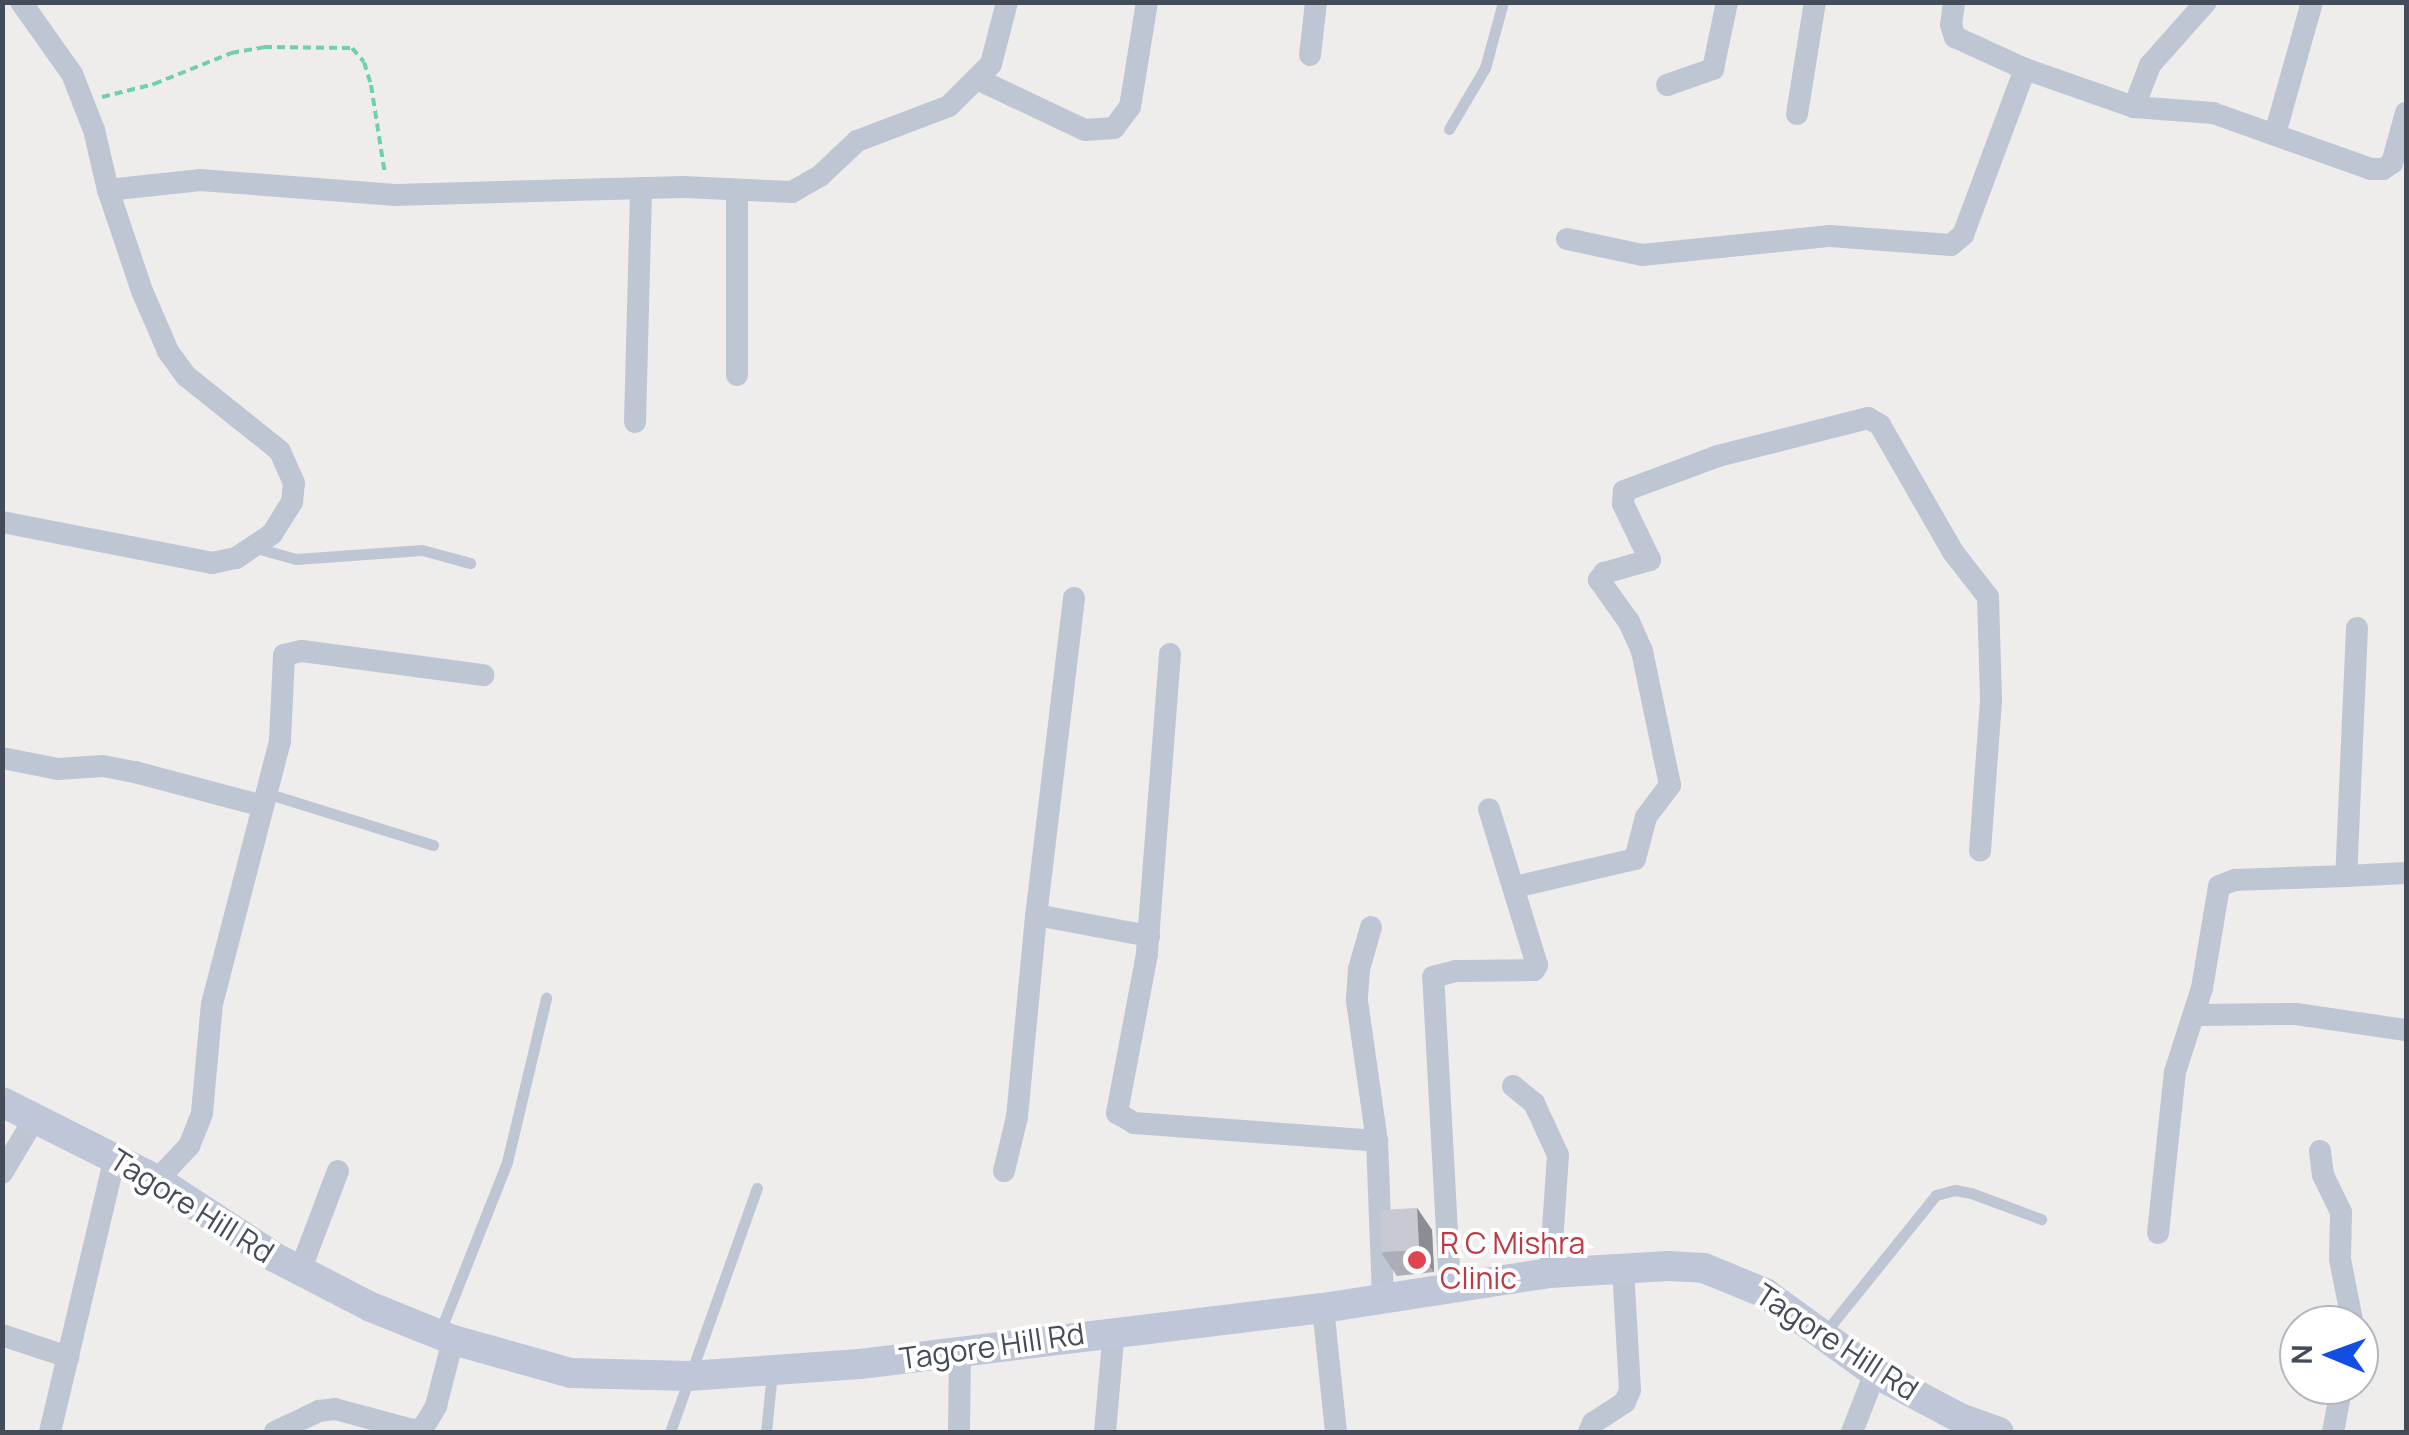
<!DOCTYPE html>
<style>
body{margin:0}
#map{position:relative;width:2409px;height:1435px;overflow:hidden;background:#efedec;font-family:Manrope,sans-serif}
div>[style]{position:absolute}
.path>*{height:4px;margin-top:-2px;transform-origin:0;background:repeating-linear-gradient(90deg,#6fcfae 0 8px,transparent 0 13px)}
.service>*{height:11px;margin:-5.5px;padding:0 5.5px;transform-origin:5.5px;border-radius:5.5px;background:#bfc6d3}
.minor>*{height:22px;margin:-11px;padding:0 11px;transform-origin:11px;border-radius:11px;background:#bfc6d3}
.secondary>*{height:30px;margin:-15px;padding:0 15px;transform-origin:15px;border-radius:15px;background:#bec6d7}
.wall>*{inset:0;background:#acaeb5}
.shaded-wall>*{inset:0;background:#8c8d94}
.building>*{inset:0;background:#c8cad3;transform-origin:0 0}
.dots>*{width:28px;height:28px;translate:-50% -50%;box-sizing:border-box;border:5px solid #fff;border-radius:50%}
span{translate:-50% -50%;white-space:nowrap;text-align:center;line-height:1.15;-webkit-text-stroke:8px #fff;paint-order:stroke}
.street-label{font-size:30px;color:#444c5a}
.health-label{font-size:30px;color:#be3a42}
.left{translate:0 -50%;text-align:left}
.frame{position:absolute;inset:0;border:5px solid #444c5a;pointer-events:none}
.north{position:absolute;left:2279px;top:1305px;width:100px;height:100px;box-sizing:border-box;background:#fff;border:2px solid #b4b7bd;border-radius:50%;rotate:271deg;font-size:28px;font-weight:700;line-height:40px;text-align:center;color:#444c5a}
.north::after{content:'';display:block;margin:auto;width:35px;height:45px;background:#124de4;clip-path:polygon(50% 0,100% 100%,50% 72%,0 100%)}
</style>
<div id="map">
<div class="path">
<i style="left:102px;top:97px;width:54px;rotate:-14deg"></i>
<i style="left:154px;top:84px;width:83px;rotate:-21.9deg"></i>
<i style="left:231px;top:53px;width:34px;rotate:-10deg"></i>
<i style="left:264px;top:47px;width:88px;rotate:0.7deg"></i>
<i style="left:352px;top:48px;width:18px;rotate:49deg"></i>
<i style="left:364px;top:62px;width:24px;rotate:73deg"></i>
<i style="left:371px;top:85px;width:90px;rotate:81.1deg"></i>
</div>
<div class="service">
<i style="left:1449px;top:129px;width:71px;rotate:-59.5deg"></i>
<i style="left:1485px;top:68px;width:68px;rotate:-74.7deg"></i>
<i style="left:256px;top:548px;width:41px;rotate:15.4deg"></i>
<i style="left:296px;top:559px;width:126px;rotate:-4.1deg"></i>
<i style="left:422px;top:550px;width:50px;rotate:15.2deg"></i>
<i style="left:266px;top:793px;width:175px;rotate:17.3deg"></i>
<i style="left:439px;top:1334px;width:185px;rotate:-68.4deg"></i>
<i style="left:507px;top:1162px;width:169px;rotate:-76.6deg"></i>
<i style="left:1823px;top:1335px;width:180px;rotate:-51.1deg"></i>
<i style="left:1936px;top:1195px;width:20px;rotate:-15deg"></i>
<i style="left:1955px;top:1190px;width:16px;rotate:11deg"></i>
<i style="left:1971px;top:1193px;width:75px;rotate:20.4deg"></i>
<i style="left:670px;top:1432px;width:259px;rotate:-70.4deg"></i>
<i style="left:766px;top:1432px;width:60px;rotate:-84.3deg"></i>
</div>
<div class="minor">
<i style="left:1954px;top:2px;width:23px;rotate:97deg"></i>
<i style="left:1951px;top:25px;width:13px;rotate:72deg"></i>
<i style="left:1955px;top:37px;width:77px;rotate:24.6deg"></i>
<i style="left:2025px;top:69px;width:115px;rotate:19.2deg"></i>
<i style="left:2134px;top:107px;width:79px;rotate:4.3deg"></i>
<i style="left:2213px;top:113px;width:168px;rotate:19.5deg"></i>
<i style="left:2371px;top:169px;width:12px"></i>
<i style="left:2383px;top:169px;width:11px;rotate:-34deg"></i>
<i style="left:2392px;top:163px;width:52px;rotate:-74.4deg"></i>
<i style="left:1310px;top:55px;width:53px;rotate:-83.5deg"></i>
<i style="left:977px;top:79px;width:119px;rotate:25.3deg"></i>
<i style="left:1085px;top:130px;width:29px;rotate:-4deg"></i>
<i style="left:1114px;top:128px;width:26px;rotate:-53deg"></i>
<i style="left:1130px;top:107px;width:106px;rotate:-80.8deg"></i>
<i style="left:1667px;top:85px;width:49px;rotate:-19.2deg"></i>
<i style="left:1713px;top:69px;width:68px;rotate:-78.2deg"></i>
<i style="left:2134px;top:107px;width:45px;rotate:-69.1deg"></i>
<i style="left:2150px;top:65px;width:84px;rotate:-48.4deg"></i>
<i style="left:1797px;top:114px;width:113px;rotate:-80.9deg"></i>
<i style="left:2275px;top:134px;width:137px;rotate:-74.3deg"></i>
<i style="left:108px;top:190px;width:93px;rotate:-6.2deg"></i>
<i style="left:200px;top:180px;width:196px;rotate:4.4deg"></i>
<i style="left:395px;top:195px;width:289px;rotate:-1.6deg"></i>
<i style="left:684px;top:187px;width:108px;rotate:2.7deg"></i>
<i style="left:792px;top:192px;width:32px;rotate:-30deg"></i>
<i style="left:820px;top:176px;width:51px;rotate:-43.4deg"></i>
<i style="left:857px;top:141px;width:98px;rotate:-20.8deg"></i>
<i style="left:949px;top:106px;width:59px;rotate:-45deg"></i>
<i style="left:991px;top:64px;width:64px;rotate:-75.5deg"></i>
<i style="left:1567px;top:239px;width:77px;rotate:12deg"></i>
<i style="left:1642px;top:255px;width:189px;rotate:-5.8deg"></i>
<i style="left:1830px;top:236px;width:121px;rotate:4.3deg"></i>
<i style="left:1951px;top:245px;width:16px;rotate:-40deg"></i>
<i style="left:1963px;top:235px;width:177px;rotate:-69.5deg"></i>
<i style="left:737px;top:375px;width:183px;rotate:-90deg"></i>
<i style="left:635px;top:422px;width:234px;rotate:-88.5deg"></i>
<i style="left:2px;top:522px;width:214px;rotate:11deg"></i>
<i style="left:212px;top:563px;width:25px;rotate:-12deg"></i>
<i style="left:236px;top:558px;width:43px;rotate:-33.7deg"></i>
<i style="left:272px;top:534px;width:38px;rotate:-58deg"></i>
<i style="left:292px;top:502px;width:19px;rotate:-84deg"></i>
<i style="left:294px;top:483px;width:35px;rotate:-114deg"></i>
<i style="left:280px;top:451px;width:120px;rotate:-141.4deg"></i>
<i style="left:186px;top:376px;width:31px;rotate:-126deg"></i>
<i style="left:168px;top:351px;width:65px;rotate:-113.4deg"></i>
<i style="left:142px;top:291px;width:107px;rotate:-108.6deg"></i>
<i style="left:108px;top:190px;width:62px;rotate:-103.1deg"></i>
<i style="left:94px;top:130px;width:60px;rotate:-111.4deg"></i>
<i style="left:72px;top:74px;width:88px;rotate:-125.3deg"></i>
<i style="left:1074px;top:598px;width:319px;rotate:96.8deg"></i>
<i style="left:1036px;top:915px;width:115px;rotate:10.5deg"></i>
<i style="left:2357px;top:628px;width:248px;rotate:92.5deg"></i>
<i style="left:2346px;top:876px;width:60px;rotate:-2.9deg"></i>
<i style="left:1170px;top:654px;width:301px;rotate:94.4deg"></i>
<i style="left:1147px;top:954px;width:162px;rotate:100.7deg"></i>
<i style="left:1117px;top:1113px;width:20px;rotate:30deg"></i>
<i style="left:1134px;top:1123px;width:244px;rotate:4.2deg"></i>
<i style="left:2px;top:758px;width:57px;rotate:11.1deg"></i>
<i style="left:58px;top:769px;width:45px;rotate:-3.8deg"></i>
<i style="left:103px;top:766px;width:33px;rotate:11deg"></i>
<i style="left:135px;top:772px;width:132px;rotate:14.9deg"></i>
<i style="left:1515px;top:887px;width:123px;rotate:-13.1deg"></i>
<i style="left:1635px;top:859px;width:43px;rotate:-75.3deg"></i>
<i style="left:1646px;top:817px;width:40px;rotate:-53deg"></i>
<i style="left:1670px;top:785px;width:137px;rotate:-101.8deg"></i>
<i style="left:1642px;top:651px;width:32px;rotate:-114deg"></i>
<i style="left:1629px;top:622px;width:52px;rotate:-125.5deg"></i>
<i style="left:1599px;top:580px;width:9px;rotate:-54deg"></i>
<i style="left:1604px;top:573px;width:48px;rotate:-15.8deg"></i>
<i style="left:1650px;top:560px;width:62px;rotate:-115.7deg"></i>
<i style="left:1623px;top:504px;width:13px;rotate:-86deg"></i>
<i style="left:1624px;top:491px;width:100px;rotate:-20.4deg"></i>
<i style="left:1718px;top:456px;width:155px;rotate:-14.2deg"></i>
<i style="left:1868px;top:418px;width:14px;rotate:30deg"></i>
<i style="left:1880px;top:425px;width:146px;rotate:60.1deg"></i>
<i style="left:1953px;top:552px;width:57px;rotate:52.1deg"></i>
<i style="left:1988px;top:597px;width:104px;rotate:88.3deg"></i>
<i style="left:1991px;top:701px;width:150px;rotate:94.2deg"></i>
<i style="left:1371px;top:927px;width:44px;rotate:105.9deg"></i>
<i style="left:1359px;top:969px;width:32px;rotate:94deg"></i>
<i style="left:1357px;top:1001px;width:141px;rotate:81.9deg"></i>
<i style="left:1377px;top:1141px;width:159px;rotate:87.8deg"></i>
<i style="left:2195px;top:1015px;width:101px;rotate:-0.6deg"></i>
<i style="left:2296px;top:1014px;width:111px;rotate:8.3deg"></i>
<i style="left:1513px;top:1086px;width:27px;rotate:39deg"></i>
<i style="left:1534px;top:1103px;width:57px;rotate:65.2deg"></i>
<i style="left:1558px;top:1155px;width:118px;rotate:93.9deg"></i>
<i style="left:2320px;top:1151px;width:24px;rotate:83deg"></i>
<i style="left:2323px;top:1175px;width:41px;rotate:64.1deg"></i>
<i style="left:2341px;top:1212px;width:47px;rotate:91.2deg"></i>
<i style="left:2340px;top:1259px;width:67px;rotate:78.9deg"></i>
<i style="left:1004px;top:1171px;width:56px;rotate:-76.5deg"></i>
<i style="left:1017px;top:1117px;width:203px;rotate:-84.6deg"></i>
<i style="left:2px;top:1173px;width:66px;rotate:-59.2deg"></i>
<i style="left:157px;top:1180px;width:47px;rotate:-46.7deg"></i>
<i style="left:189px;top:1146px;width:35px;rotate:-68deg"></i>
<i style="left:202px;top:1113px;width:109px;rotate:-84.8deg"></i>
<i style="left:212px;top:1004px;width:272px;rotate:-75.5deg"></i>
<i style="left:280px;top:741px;width:86px;rotate:-87.3deg"></i>
<i style="left:284px;top:655px;width:18px;rotate:-13deg"></i>
<i style="left:302px;top:651px;width:183px;rotate:7.6deg"></i>
<i style="left:2158px;top:1233px;width:162px;rotate:-84deg"></i>
<i style="left:2175px;top:1072px;width:88px;rotate:-72.2deg"></i>
<i style="left:2202px;top:988px;width:103px;rotate:-80.5deg"></i>
<i style="left:2219px;top:886px;width:17px;rotate:-21deg"></i>
<i style="left:2235px;top:880px;width:111px;rotate:-2.1deg"></i>
<i style="left:300px;top:1271px;width:107px;rotate:-69.2deg"></i>
<i style="left:1450px;top:1287px;width:310px;rotate:-93.1deg"></i>
<i style="left:1433px;top:977px;width:24px;rotate:-15deg"></i>
<i style="left:1456px;top:971px;width:78px;rotate:-0.7deg"></i>
<i style="left:1534px;top:970px;width:6px;rotate:-59deg"></i>
<i style="left:1537px;top:965px;width:163px;rotate:-107.1deg"></i>
<i style="left:1323px;top:1308px;width:125px;rotate:84deg"></i>
<i style="left:2px;top:1335px;width:70px;rotate:18.4deg"></i>
<i style="left:50px;top:1432px;width:283px;rotate:-76.7deg"></i>
<i style="left:275px;top:1432px;width:49px;rotate:-25.5deg"></i>
<i style="left:319px;top:1411px;width:16px;rotate:-7deg"></i>
<i style="left:335px;top:1409px;width:81px;rotate:15.1deg"></i>
<i style="left:413px;top:1430px;width:10px;rotate:-11deg"></i>
<i style="left:423px;top:1428px;width:26px;rotate:-59deg"></i>
<i style="left:436px;top:1406px;width:68px;rotate:-75.6deg"></i>
<i style="left:959px;top:1432px;width:80px;rotate:-89.3deg"></i>
<i style="left:1105px;top:1432px;width:102px;rotate:-85deg"></i>
<i style="left:1589px;top:1432px;width:10px;rotate:-66deg"></i>
<i style="left:1593px;top:1423px;width:38px;rotate:-33deg"></i>
<i style="left:1625px;top:1402px;width:13px;rotate:-67deg"></i>
<i style="left:1630px;top:1390px;width:121px;rotate:-93.3deg"></i>
<i style="left:1852px;top:1432px;width:63px;rotate:-68.7deg"></i>
<i style="left:2333px;top:1432px;width:48px;rotate:-79.2deg"></i>
</div>
<div class="secondary">
<i style="left:2px;top:1102px;width:174px;rotate:26.7deg"></i>
<i style="left:157px;top:1180px;width:140px;rotate:33.3deg"></i>
<i style="left:274px;top:1257px;width:109px;rotate:27.3deg"></i>
<i style="left:371px;top:1307px;width:88px;rotate:21.9deg"></i>
<i style="left:453px;top:1340px;width:123px;rotate:15.6deg"></i>
<i style="left:571px;top:1373px;width:118px;rotate:1.5deg"></i>
<i style="left:689px;top:1376px;width:171px;rotate:-4deg"></i>
<i style="left:860px;top:1364px;width:466px;rotate:-6.9deg"></i>
<i style="left:1323px;top:1308px;width:230px;rotate:-8.8deg"></i>
<i style="left:1550px;top:1273px;width:118px;rotate:-3.4deg"></i>
<i style="left:1668px;top:1266px;width:36px;rotate:3deg"></i>
<i style="left:1704px;top:1268px;width:66px;rotate:22.3deg"></i>
<i style="left:1765px;top:1293px;width:136px;rotate:36deg"></i>
<i style="left:1875px;top:1373px;width:96px;rotate:27.9deg"></i>
<i style="left:1960px;top:1418px;width:41px;rotate:19.7deg"></i>
</div>
<div class="wall">
<i style="clip-path:polygon(1417px 1208px,1432px 1230px,1434px 1272px,1397px 1276px,1382px 1254px)"></i>
</div>
<div class="shaded-wall">
<i style="clip-path:polygon(1417px 1208px,1432px 1230px,1434px 1272px,1419px 1250px)"></i>
</div>
<div class="building">
<i style="left:1417px;top:1208px;width:42px;height:37px;rotate:87deg"></i>
</div>
<div class="dots">
<i style="left:1417px;top:1260px;background:#e0444e"></i>
</div>
<div class="street-label">
<span style="left:192px;top:1206px;rotate:32deg">Tagore Hill Rd</span>
<span style="left:1837px;top:1342px;rotate:33deg">Tagore Hill Rd</span>
<span style="left:992px;top:1346px;rotate:-8deg">Tagore Hill Rd</span>
</div>
<div class="health-label">
<span class="left" style="left:1440px;top:1260px">R C Mishra<br>Clinic</span>
</div>
<div class="frame"></div>
<div class="north">N</div>
</div>
